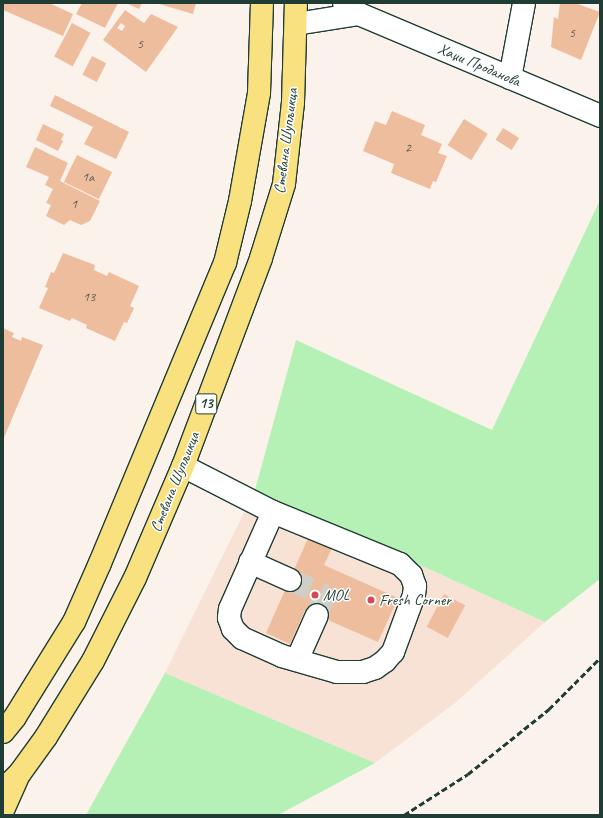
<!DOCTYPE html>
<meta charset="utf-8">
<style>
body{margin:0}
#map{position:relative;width:603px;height:818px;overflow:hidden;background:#fcf2ec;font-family:Caveat,sans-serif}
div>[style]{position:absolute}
.built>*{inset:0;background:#f8e2d5}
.green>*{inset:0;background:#b5f0b5}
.building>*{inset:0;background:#eebd9e;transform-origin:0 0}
.minor-tunnel>*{height:22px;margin-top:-11px;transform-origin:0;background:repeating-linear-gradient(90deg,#d0cec7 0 22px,transparent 0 33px)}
.roads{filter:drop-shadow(1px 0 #1f3d34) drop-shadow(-1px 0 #1f3d34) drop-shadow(0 1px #1f3d34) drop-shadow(0 -1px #1f3d34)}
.minor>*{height:22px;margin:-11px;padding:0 11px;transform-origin:11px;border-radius:11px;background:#fff}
.major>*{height:22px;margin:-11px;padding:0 11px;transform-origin:11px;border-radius:11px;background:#fae180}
.rail>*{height:3px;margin-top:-1.5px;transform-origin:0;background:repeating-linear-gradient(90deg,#1f3d34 0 6px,transparent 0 9px)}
.dots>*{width:11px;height:11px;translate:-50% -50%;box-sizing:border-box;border:2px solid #fff;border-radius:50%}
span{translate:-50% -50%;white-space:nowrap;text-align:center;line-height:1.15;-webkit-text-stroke:3px #fff;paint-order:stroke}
.number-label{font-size:14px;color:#535d4e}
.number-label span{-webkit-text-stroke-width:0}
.shield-label span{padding:1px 3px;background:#fff;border:1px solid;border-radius:3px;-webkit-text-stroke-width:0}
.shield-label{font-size:15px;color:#1f3d34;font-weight:700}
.street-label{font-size:16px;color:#1f3d34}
.poi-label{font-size:16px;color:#1f3d34}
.left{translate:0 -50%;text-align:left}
.frame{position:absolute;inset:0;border:4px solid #1f3d34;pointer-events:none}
</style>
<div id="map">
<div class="built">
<i style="clip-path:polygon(255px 490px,545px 622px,455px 703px,375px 763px,165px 673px)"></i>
</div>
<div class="green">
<i style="clip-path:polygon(600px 200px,600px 579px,545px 622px,255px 490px,296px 340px,492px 430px)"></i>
<i style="clip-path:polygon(165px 673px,375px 763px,278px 815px,86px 815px)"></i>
</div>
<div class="building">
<i style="clip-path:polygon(3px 3px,49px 3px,73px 14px,63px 36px,3px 10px)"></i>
<i style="clip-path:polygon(82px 3px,118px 3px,105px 28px,76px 14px)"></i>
<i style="clip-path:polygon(126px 3px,142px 3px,139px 9px)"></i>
<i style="clip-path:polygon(156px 3px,196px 3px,193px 14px)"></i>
<i style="clip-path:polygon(560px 3px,575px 3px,600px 12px,581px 60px,551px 47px,554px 17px,558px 19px)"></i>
<i style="clip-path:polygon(evenodd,125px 10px,144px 23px,151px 14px,178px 27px,146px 72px,103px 40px,125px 10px,121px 23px,125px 26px,122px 31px,117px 28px,121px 23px)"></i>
<i style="left:72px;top:23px;width:21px;height:38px;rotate:28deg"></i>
<i style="left:92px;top:56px;width:16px;height:21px;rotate:27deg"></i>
<i style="clip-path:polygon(55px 95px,129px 132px,116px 159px,84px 144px,93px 127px,50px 106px)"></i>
<i style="clip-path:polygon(392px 111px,425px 125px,421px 135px,442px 144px,438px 153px,447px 156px,436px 182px,433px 181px,430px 189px,391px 173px,394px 164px,363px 151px,375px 121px,386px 125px)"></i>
<i style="left:464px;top:119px;width:28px;height:31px;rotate:32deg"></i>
<i style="clip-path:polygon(43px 124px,64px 134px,61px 140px,63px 141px,58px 151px,36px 140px)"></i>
<i style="left:503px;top:128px;width:19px;height:14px;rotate:32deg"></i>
<i style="clip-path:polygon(35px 147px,68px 163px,60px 181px,100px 201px,90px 221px,81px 225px,70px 220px,64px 225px,46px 216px,51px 205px,46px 203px,53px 189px,45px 185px,49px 177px,26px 167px)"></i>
<i style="left:77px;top:155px;width:39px;height:30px;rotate:26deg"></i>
<i style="clip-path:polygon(63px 253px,95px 265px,94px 270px,107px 276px,109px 272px,139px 286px,130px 306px,134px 308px,127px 323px,124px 322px,115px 341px,86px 328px,87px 325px,72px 318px,70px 321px,39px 308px,48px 288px,45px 287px,51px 272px,54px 273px)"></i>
<i style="clip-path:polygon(3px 328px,14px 333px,12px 337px,21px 341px,22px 337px,43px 345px,3px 440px)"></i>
<i style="clip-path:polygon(309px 536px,333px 546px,324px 565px,398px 598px,378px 642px,305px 610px,290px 644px,266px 633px)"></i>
<i style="left:444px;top:594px;width:24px;height:37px;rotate:28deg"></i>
</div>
<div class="minor-tunnel">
<i style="left:290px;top:580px;width:38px;rotate:23deg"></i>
<i style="left:325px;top:595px;width:22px;rotate:112deg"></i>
</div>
<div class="roads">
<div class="minor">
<i style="left:344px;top:3px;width:19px;rotate:36deg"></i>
<i style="left:359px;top:14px;width:262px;rotate:22.9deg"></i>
<i style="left:296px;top:24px;width:64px;rotate:-9deg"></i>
<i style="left:510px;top:78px;width:76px;rotate:-79.4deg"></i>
<i style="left:183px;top:466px;width:101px;rotate:27.1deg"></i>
<i style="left:273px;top:512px;width:137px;rotate:22.3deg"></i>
<i style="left:400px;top:564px;width:16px;rotate:45deg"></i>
<i style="left:411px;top:575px;width:12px;rotate:70deg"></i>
<i style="left:415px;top:586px;width:9px;rotate:96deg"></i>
<i style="left:414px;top:595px;width:61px;rotate:110.2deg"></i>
<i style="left:393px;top:652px;width:12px;rotate:132deg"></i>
<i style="left:385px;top:661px;width:12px;rotate:145deg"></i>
<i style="left:375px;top:668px;width:13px;rotate:162deg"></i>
<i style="left:363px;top:672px;width:26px;rotate:180deg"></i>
<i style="left:337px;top:672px;width:57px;rotate:-163.8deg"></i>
<i style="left:282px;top:656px;width:44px;rotate:-155.8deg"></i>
<i style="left:242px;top:638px;width:13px;rotate:-135deg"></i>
<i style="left:233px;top:629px;width:12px;rotate:-110deg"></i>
<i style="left:229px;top:618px;width:9px;rotate:-84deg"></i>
<i style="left:230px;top:609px;width:106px;rotate:-66.1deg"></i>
<i style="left:250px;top:562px;width:44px;rotate:24.2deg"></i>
<i style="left:297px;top:660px;width:49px;rotate:-66deg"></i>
</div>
<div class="major">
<i style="left:3px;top:732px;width:19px;rotate:-51deg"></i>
<i style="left:15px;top:717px;width:112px;rotate:-58.2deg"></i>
<i style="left:74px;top:622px;width:64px;rotate:-66.2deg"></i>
<i style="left:100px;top:563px;width:325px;rotate:-67.4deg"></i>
<i style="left:225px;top:263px;width:64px;rotate:-76.4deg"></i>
<i style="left:240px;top:201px;width:110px;rotate:-80deg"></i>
<i style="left:259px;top:93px;width:90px;rotate:-88.1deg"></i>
<i style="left:3px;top:790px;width:24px;rotate:-45deg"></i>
<i style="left:20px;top:773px;width:44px;rotate:-54.2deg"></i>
<i style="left:46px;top:737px;width:89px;rotate:-58.3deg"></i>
<i style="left:93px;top:661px;width:93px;rotate:-63.2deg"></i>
<i style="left:135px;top:578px;width:122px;rotate:-66.8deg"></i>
<i style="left:183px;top:466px;width:222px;rotate:-69.4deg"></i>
<i style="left:261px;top:258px;width:77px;rotate:-72.7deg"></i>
<i style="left:284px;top:184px;width:82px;rotate:-83.7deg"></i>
<i style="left:293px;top:102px;width:99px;rotate:-88.3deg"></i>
<i style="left:3px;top:810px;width:35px;rotate:-66deg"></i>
</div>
</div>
<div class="rail">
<i style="left:404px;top:815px;width:76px;rotate:-32.6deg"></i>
<i style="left:468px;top:774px;width:104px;rotate:-38.7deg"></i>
<i style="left:549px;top:709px;width:72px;rotate:-45deg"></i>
</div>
<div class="dots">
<i style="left:315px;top:595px;background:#d1495b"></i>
<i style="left:371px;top:600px;background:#d1495b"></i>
</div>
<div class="number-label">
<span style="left:572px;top:33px">5</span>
<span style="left:140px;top:44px">5</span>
<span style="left:408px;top:148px">2</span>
<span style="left:88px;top:177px">1a</span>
<span style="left:74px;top:204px">1</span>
<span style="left:89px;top:297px">13</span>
</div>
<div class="shield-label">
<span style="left:206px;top:404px">13</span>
</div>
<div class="street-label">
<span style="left:479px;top:65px;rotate:23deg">Хаџи Проданова</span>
<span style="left:286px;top:141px;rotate:-83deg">Стевана Шупљикца</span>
<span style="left:175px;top:482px;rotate:-68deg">Стевана Шупљикца</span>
</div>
<div class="poi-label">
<span class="left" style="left:323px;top:595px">MOL</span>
<span class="left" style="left:379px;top:600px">Fresh Corner</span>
</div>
<div class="frame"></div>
</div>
